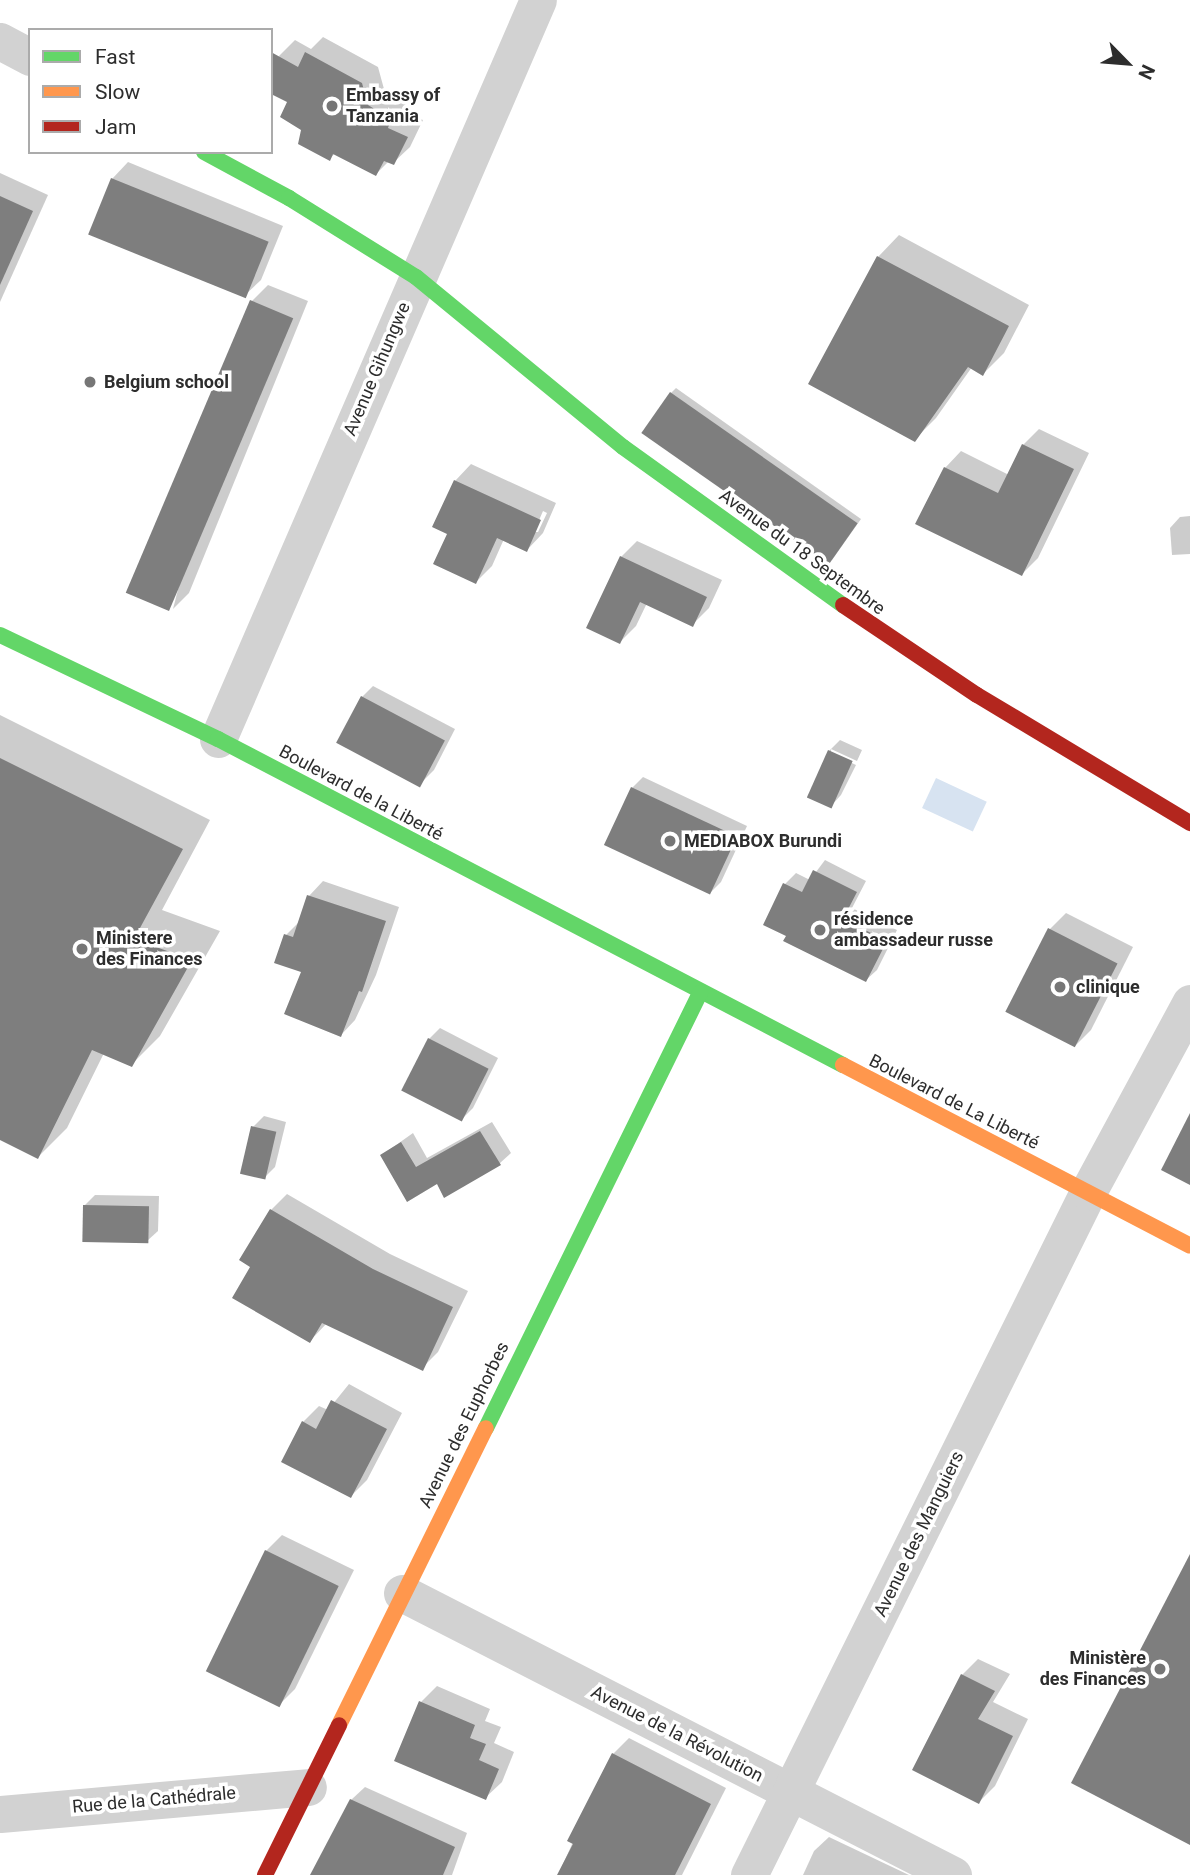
<!DOCTYPE html>
<meta charset="utf-8">
<style>
body{margin:0}
#map{position:relative;width:1190px;height:1875px;overflow:hidden;background:#fff;font-family:Roboto,sans-serif}
div>[style]{position:absolute}
.water>*{inset:0;background:#d7e3f1;transform-origin:0 0}
.shadow>*{inset:0;background:#0003}
.building>*{inset:0;background:#7e7e7e;transform-origin:0 0}
.street>*{height:37px;margin:-18.5px;padding:0 18.5px;transform-origin:18.5px;border-radius:18.5px;background:#d2d2d2}
.fast>*{height:16px;margin:-8px;padding:0 8px;transform-origin:8px;border-radius:8px;background:#63d668}
.slow>*{height:16px;margin:-8px;padding:0 8px;transform-origin:8px;border-radius:8px;background:#ff974d}
.jam>*{height:16px;margin:-8px;padding:0 8px;transform-origin:8px;border-radius:8px;background:#b3261e}
.dots>*{width:19px;height:19px;translate:-50% -50%;box-sizing:border-box;border:4px solid #fff;border-radius:50%}
span{translate:-50% -50%;white-space:nowrap;text-align:center;line-height:1.15;-webkit-text-stroke:7px #fff;paint-order:stroke}
.poi-label{font-size:18px;color:#2d2d2d;font-weight:700}
.left{translate:0 -50%;text-align:left}
.right{translate:-100% -50%;text-align:right}
.street-label{font-size:18px;color:#2d2d2d}
.legend{position:absolute;left:28px;top:28px;width:245px;height:126px;box-sizing:border-box;background:#fff;border:2px solid #ababab;margin:0;padding:9px 12px;list-style:none;font-size:21px;color:#2d2d2d}
.legend li{display:flex;align-items:center;gap:14px;height:35px}
.legend b{width:35px;border:2px solid #ababab}
.north{position:absolute;left:1092px;top:28px;width:70px;height:70px;-webkit-text-stroke:5px #fff;paint-order:stroke;rotate:115deg;font-size:19px;font-weight:700;line-height:28px;text-align:center;color:#2d2d2d}
.north::after{content:'';display:block;margin:auto;width:24px;height:32px;background:#2d2d2d;clip-path:polygon(50% 0,100% 100%,50% 72%,0 100%)}
</style>
<div id="map">
<div class="water">
<i style="left:936px;top:778px;width:56px;height:33px;rotate:25deg"></i>
</div>
<div class="shadow">
<i style="clip-path:polygon(323px 37px,378px 67px,384px 89px,406px 103px,403px 112px,423px 120px,410px 147px,393px 163px,389px 161px,376px 174px,335px 153px,330px 159px,303px 129px,290px 101px,279px 56px,295px 40px,311px 49px)"></i>
<i style="clip-path:polygon(128px 162px,283px 226px,261px 280px,244px 296px,112px 179px)"></i>
<i style="clip-path:polygon(0 173px,48px 195px,0 302px)"></i>
<i style="clip-path:polygon(899px 235px,1029px 305px,1004px 353px,983px 374px,972px 367px,936px 418px,915px 439px,878px 257px)"></i>
<i style="clip-path:polygon(268px 285px,308px 301px,189px 593px,173px 609px,252px 301px)"></i>
<i style="clip-path:polygon(676px 388px,861px 519px,832px 560px,671px 393px)"></i>
<i style="clip-path:polygon(1039px 429px,1089px 453px,1038px 558px,1022px 574px,945px 468px,961px 451px,1009px 475px,1023px 445px)"></i>
<i style="clip-path:polygon(evenodd,471px 464px,556px 503px,543px 533px,527px 550px,504px 539px,492px 566px,476px 582px,449px 533px,455px 481px,471px 464px,543px 511px,547px 513px,538px 532px,534px 532px,543px 511px)"></i>
<i style="clip-path:polygon(1190px 516px,1190px 554px,1172px 555px,1170px 528px,1180px 517px)"></i>
<i style="clip-path:polygon(637px 541px,722px 580px,709px 608px,693px 624px,647px 603px,636px 626px,620px 642px,621px 557px)"></i>
<i style="clip-path:polygon(373px 686px,455px 729px,434px 770px,423px 781px,362px 697px)"></i>
<i style="clip-path:polygon(0 715px,210px 820px,162px 910px,220px 931px,160px 1036px,131px 1065px,104px 1053px,67px 1128px,38px 1157px,0 1139px)"></i>
<i style="clip-path:polygon(840px 740px,862px 750px,857px 761px,831px 749px,831px 753px,856px 765px,841px 795px,831px 806px,829px 751px)"></i>
<i style="clip-path:polygon(643px 777px,747px 826px,721px 882px,710px 893px,632px 788px)"></i>
<i style="clip-path:polygon(825px 860px,866px 881px,852px 908px,897px 930px,877px 970px,866px 980px,788px 935px,785px 884px,796px 873px,810px 880px)"></i>
<i style="clip-path:polygon(323px 881px,399px 907px,376px 975px,355px 1020px,341px 1035px,286px 935px,301px 920px,309px 896px)"></i>
<i style="clip-path:polygon(1066px 913px,1133px 947px,1091px 1030px,1075px 1046px,1008px 1012px,1050px 929px)"></i>
<i style="clip-path:polygon(440px 1028px,498px 1058px,473px 1108px,462px 1119px,429px 1039px)"></i>
<i style="clip-path:polygon(264px 1116px,286px 1122px,275px 1167px,264px 1178px,253px 1127px)"></i>
<i style="clip-path:polygon(492px 1122px,511px 1153px,500px 1163px,445px 1195px,437px 1182px,382px 1155px,413px 1133px,427px 1158px)"></i>
<i style="clip-path:polygon(287px 1194px,390px 1254px,468px 1291px,438px 1352px,422px 1368px,327px 1323px,310px 1341px,253px 1267px,271px 1210px)"></i>
<i style="clip-path:polygon(95px 1195px,159px 1196px,158px 1231px,147px 1241px,84px 1206px)"></i>
<i style="clip-path:polygon(349px 1384px,402px 1413px,367px 1480px,351px 1496px,303px 1422px,319px 1406px,328px 1410px)"></i>
<i style="clip-path:polygon(282px 1535px,354px 1570px,295px 1689px,279px 1705px,266px 1551px)"></i>
<i style="clip-path:polygon(978px 1659px,1010px 1674px,993px 1702px,1028px 1719px,995px 1786px,979px 1802px,962px 1675px)"></i>
<i style="clip-path:polygon(437px 1686px,490px 1709px,485px 1721px,501px 1727px,494px 1743px,514px 1752px,502px 1782px,485px 1798px,421px 1702px)"></i>
<i style="clip-path:polygon(629px 1738px,726px 1788px,682px 1875px,558px 1875px,613px 1754px)"></i>
<i style="clip-path:polygon(365px 1787px,467px 1833px,452px 1875px,324px 1875px,351px 1800px)"></i>
<i style="clip-path:polygon(829px 1837px,909px 1875px,803px 1875px,814px 1851px)"></i>
</div>
<div class="building">
<i style="clip-path:polygon(271px 52px,298px 67px,305px 52px,362px 83px,368px 105px,391px 119px,388px 128px,408px 137px,394px 165px,384px 161px,376px 176px,333px 154px,330px 161px,298px 144px,301px 130px,280px 117px,287px 102px,271px 94px)"></i>
<i style="left:111px;top:178px;width:170px;height:61px;rotate:22deg"></i>
<i style="clip-path:polygon(0 196px,33px 211px,0 285px)"></i>
<i style="clip-path:polygon(877px 256px,1009px 326px,983px 376px,968px 367px,915px 442px,808px 384px)"></i>
<i style="left:250px;top:300px;width:47px;height:318px;rotate:23deg"></i>
<i style="left:670px;top:392px;width:229px;height:50px;rotate:35deg"></i>
<i style="clip-path:polygon(1022px 444px,1074px 469px,1022px 576px,915px 524px,944px 467px,998px 493px)"></i>
<i style="clip-path:polygon(454px 480px,541px 520px,527px 552px,497px 538px,476px 584px,433px 564px,447px 534px,432px 527px)"></i>
<i style="clip-path:polygon(620px 556px,707px 597px,693px 627px,640px 602px,620px 644px,586px 628px)"></i>
<i style="left:361px;top:696px;width:95px;height:53px;rotate:28deg"></i>
<i style="left:828px;top:750px;width:27px;height:52px;rotate:24deg"></i>
<i style="clip-path:polygon(0 758px,183px 849px,134px 939px,192px 960px,132px 1067px,92px 1050px,38px 1159px,0 1140px)"></i>
<i style="left:631px;top:787px;width:117px;height:64px;rotate:25deg"></i>
<i style="clip-path:polygon(813px 870px,857px 892px,843px 919px,887px 941px,866px 982px,783px 941px,786px 936px,763px 925px,783px 883px,802px 892px)"></i>
<i style="clip-path:polygon(307px 895px,386px 921px,362px 992px,359px 991px,341px 1037px,284px 1014px,301px 972px,274px 963px,284px 934px,293px 937px)"></i>
<i style="left:1048px;top:928px;width:78px;height:94px;rotate:27deg"></i>
<i style="left:428px;top:1038px;width:68px;height:59px;rotate:27deg"></i>
<i style="clip-path:polygon(1190px 1113px,1190px 1185px,1161px 1170px)"></i>
<i style="left:251px;top:1126px;width:26px;height:49px;rotate:13deg"></i>
<i style="clip-path:polygon(480px 1131px,501px 1165px,444px 1198px,437px 1184px,407px 1202px,380px 1155px,401px 1142px,416px 1167px)"></i>
<i style="left:83px;top:1205px;width:66px;height:37px;rotate:1deg"></i>
<i style="clip-path:polygon(270px 1209px,373px 1269px,453px 1307px,423px 1371px,322px 1323px,310px 1343px,232px 1298px,250px 1267px,239px 1260px)"></i>
<i style="clip-path:polygon(331px 1400px,387px 1429px,351px 1498px,281px 1462px,302px 1421px,316px 1429px)"></i>
<i style="left:265px;top:1550px;width:82px;height:135px;rotate:26deg"></i>
<i style="clip-path:polygon(1190px 1554px,1190px 1845px,1071px 1783px)"></i>
<i style="clip-path:polygon(961px 1674px,995px 1691px,978px 1719px,1013px 1736px,979px 1804px,912px 1770px)"></i>
<i style="clip-path:polygon(419px 1701px,475px 1725px,470px 1738px,486px 1744px,479px 1760px,499px 1769px,486px 1800px,394px 1761px)"></i>
<i style="clip-path:polygon(612px 1753px,711px 1804px,675px 1875px,557px 1875px,573px 1844px,567px 1841px)"></i>
<i style="clip-path:polygon(350px 1799px,455px 1847px,443px 1875px,310px 1875px)"></i>
</div>
<div class="street">
<i style="left:0;top:41px;width:34px;rotate:28deg"></i>
<i style="left:218px;top:739px;width:805px;rotate:-66.59deg"></i>
<i style="left:402px;top:1593px;width:619px;rotate:27.1deg"></i>
<i style="left:0;top:1814px;width:309px;rotate:-5deg"></i>
<i style="left:749px;top:1875px;width:763px;rotate:-63.6deg"></i>
<i style="left:1088px;top:1192px;width:215px;rotate:-61.6deg"></i>
</div>
<div class="fast">
<i style="left:204px;top:152px;width:97px;rotate:28.4deg"></i>
<i style="left:289px;top:198px;width:150px;rotate:31.9deg"></i>
<i style="left:416px;top:277px;width:268px;rotate:39.4deg"></i>
<i style="left:623px;top:447px;width:271px;rotate:35.7deg"></i>
<i style="left:0;top:635px;width:242px;rotate:25.5deg"></i>
<i style="left:218px;top:739px;width:705px;rotate:27.55deg"></i>
<i style="left:486px;top:1428px;width:485px;rotate:-63.8deg"></i>
</div>
<div class="slow">
<i style="left:843px;top:1065px;width:391px;rotate:27.5deg"></i>
<i style="left:339px;top:1725px;width:331px;rotate:-63.7deg"></i>
</div>
<div class="jam">
<i style="left:843px;top:605px;width:161px;rotate:33.9deg"></i>
<i style="left:977px;top:695px;width:249px;rotate:31deg"></i>
<i style="left:265px;top:1875px;width:167px;rotate:-63.7deg"></i>
</div>
<div class="dots">
<i style="left:332px;top:106px;background:#767676"></i>
<i style="left:90px;top:382px;background:#767676"></i>
<i style="left:670px;top:841px;background:#767676"></i>
<i style="left:820px;top:930px;background:#767676"></i>
<i style="left:82px;top:949px;background:#767676"></i>
<i style="left:1060px;top:987px;background:#767676"></i>
<i style="left:1160px;top:1669px;background:#767676"></i>
</div>
<div class="poi-label">
<span class="left" style="left:346px;top:106px">Embassy of<br>Tanzania</span>
<span class="left" style="left:104px;top:382px">Belgium school</span>
<span class="left" style="left:684px;top:841px">MEDIABOX Burundi</span>
<span class="left" style="left:834px;top:930px">résidence<br>ambassadeur russe</span>
<span class="left" style="left:96px;top:949px">Ministere<br>des Finances</span>
<span class="left" style="left:1076px;top:987px">clinique</span>
<span class="right" style="left:1146px;top:1669px">Ministère<br>des Finances</span>
</div>
<div class="street-label">
<span style="left:377px;top:369px;rotate:-67deg">Avenue Gihungwe</span>
<span style="left:802px;top:552px;rotate:36deg">Avenue du 18 Septembre</span>
<span style="left:361px;top:793px;rotate:28deg">Boulevard de la Liberté</span>
<span style="left:954px;top:1102px;rotate:27deg">Boulevard de La Liberté</span>
<span style="left:464px;top:1425px;rotate:-64deg">Avenue des Euphorbes</span>
<span style="left:919px;top:1534px;rotate:-64deg">Avenue des Manguiers</span>
<span style="left:677px;top:1734px;rotate:27deg">Avenue de la Révolution</span>
<span style="left:154px;top:1800px;rotate:-5deg">Rue de la Cathédrale</span>
</div>
<ul class="legend">
<li><b style="height:9px;background:#63d668"></b>Fast</li>
<li><b style="height:9px;background:#ff974d"></b>Slow</li>
<li><b style="height:9px;background:#b3261e"></b>Jam</li>
</ul>
<div class="north">N</div>
</div>
